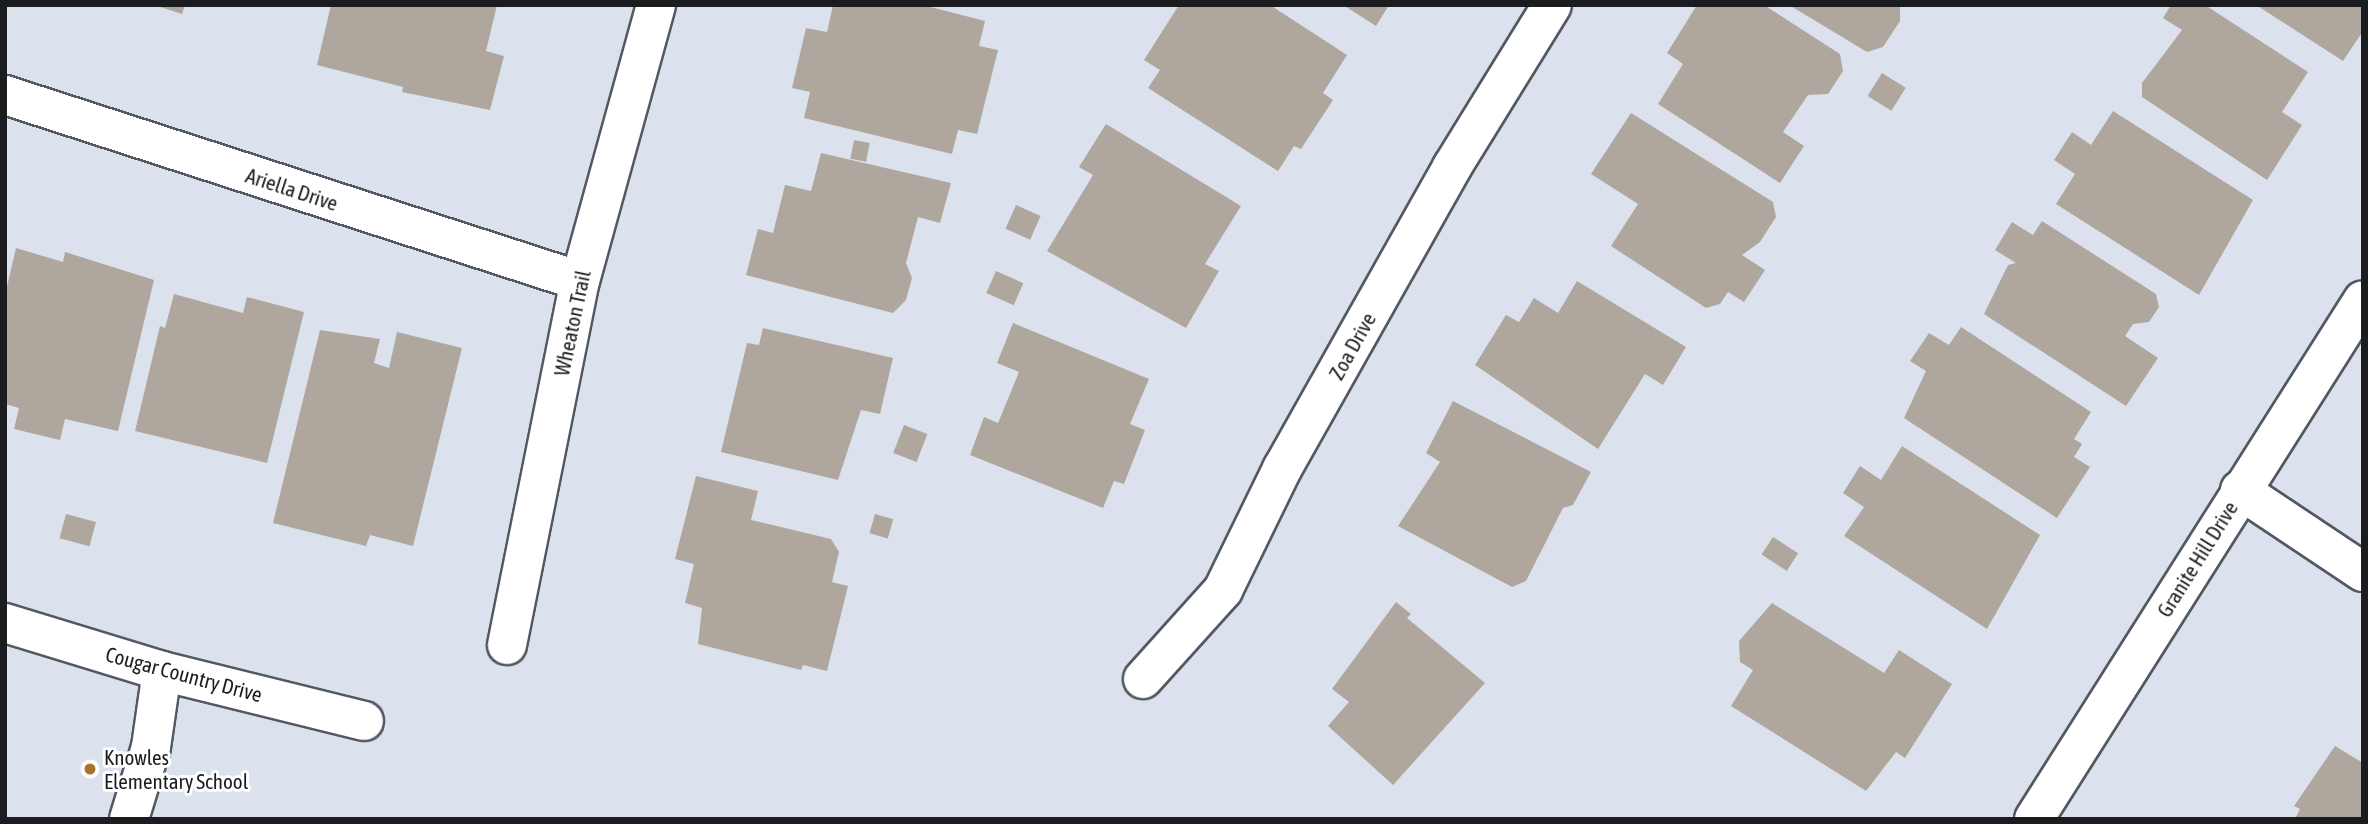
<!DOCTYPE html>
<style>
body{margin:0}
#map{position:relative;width:2368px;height:824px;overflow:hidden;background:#dbe2ed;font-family:"Asap Condensed",sans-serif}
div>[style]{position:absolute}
.building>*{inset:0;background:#afa79d;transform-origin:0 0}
.roads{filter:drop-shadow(2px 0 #535862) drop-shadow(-2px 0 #535862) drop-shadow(0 2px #535862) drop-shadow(0 -2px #535862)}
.minor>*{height:38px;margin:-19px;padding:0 19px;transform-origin:19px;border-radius:19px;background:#fff}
.dots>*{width:19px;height:19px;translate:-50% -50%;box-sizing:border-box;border:4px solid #fff;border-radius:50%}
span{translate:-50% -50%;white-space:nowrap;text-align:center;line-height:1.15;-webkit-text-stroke:6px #fff;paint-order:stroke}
.street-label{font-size:21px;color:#1a1c20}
.poi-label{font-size:21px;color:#1a1c20}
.left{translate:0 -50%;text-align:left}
.frame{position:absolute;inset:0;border:7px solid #1a1c20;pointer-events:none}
</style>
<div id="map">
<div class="building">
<i style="clip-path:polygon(154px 5px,185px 5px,182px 14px)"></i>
<i style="clip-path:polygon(331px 5px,497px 5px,486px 51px,504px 56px,490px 110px,402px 92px,403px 87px,317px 65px)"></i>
<i style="clip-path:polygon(833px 5px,923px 5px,985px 21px,979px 46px,998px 50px,977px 134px,958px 130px,952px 154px,804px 118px,810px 92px,792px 88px,806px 28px,827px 32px)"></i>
<i style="clip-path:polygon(1179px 5px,1270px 5px,1347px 55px,1323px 93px,1333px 100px,1301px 149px,1294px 146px,1278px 171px,1148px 88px,1160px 70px,1144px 60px)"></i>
<i style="clip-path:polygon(1343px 5px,1389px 5px,1376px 26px)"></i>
<i style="clip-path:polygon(1697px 5px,1764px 5px,1840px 54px,1843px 71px,1828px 94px,1808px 95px,1783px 132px,1804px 146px,1780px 183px,1658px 104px,1683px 64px,1667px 53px)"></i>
<i style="clip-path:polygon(1789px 5px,1900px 5px,1900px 21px,1883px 47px,1867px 52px)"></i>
<i style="clip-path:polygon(2171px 5px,2205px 5px,2308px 72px,2282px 112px,2302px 125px,2267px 180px,2142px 97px,2142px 83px,2182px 30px,2163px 18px)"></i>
<i style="clip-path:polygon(2256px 5px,2363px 5px,2363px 31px,2343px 61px)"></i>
<i style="left:1882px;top:73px;width:28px;height:27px;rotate:32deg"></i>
<i style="clip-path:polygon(2113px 111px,2253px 200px,2199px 295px,2056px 204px,2075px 174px,2054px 160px,2072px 132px,2091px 145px)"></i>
<i style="clip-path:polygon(1631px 113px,1773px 202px,1776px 217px,1760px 242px,1742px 255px,1765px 270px,1744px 302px,1728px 292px,1720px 304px,1706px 308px,1611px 246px,1638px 204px,1591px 174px)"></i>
<i style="clip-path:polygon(1106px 124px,1241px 206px,1205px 264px,1219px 271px,1186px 328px,1047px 251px,1093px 175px,1079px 167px)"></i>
<i style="left:854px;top:140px;width:16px;height:19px;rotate:11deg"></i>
<i style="clip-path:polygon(821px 153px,951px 183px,940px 223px,918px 217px,906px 263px,912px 278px,906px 300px,893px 313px,746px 275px,758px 229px,773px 233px,785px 185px,811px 191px)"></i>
<i style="left:1016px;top:205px;width:27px;height:26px;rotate:24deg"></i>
<i style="clip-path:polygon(2042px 221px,2156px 294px,2159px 307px,2149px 322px,2133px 324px,2125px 336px,2158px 358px,2126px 406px,1984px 314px,2008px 265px,2016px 263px,1995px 250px,2012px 222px,2033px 235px)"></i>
<i style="clip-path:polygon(16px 248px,63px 262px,65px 252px,154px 280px,118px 431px,65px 419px,60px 440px,14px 429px,19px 408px,5px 404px,5px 295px)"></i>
<i style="left:996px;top:271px;width:30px;height:24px;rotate:24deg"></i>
<i style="clip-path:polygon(1577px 281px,1686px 347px,1663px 385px,1645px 374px,1598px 449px,1475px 365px,1506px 315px,1519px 322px,1534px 298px,1558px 313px)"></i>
<i style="clip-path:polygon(174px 294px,243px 313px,247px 297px,304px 312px,267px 463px,135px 431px,160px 326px,165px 328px)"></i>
<i style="clip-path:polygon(1013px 323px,1149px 379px,1130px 424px,1145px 430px,1124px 484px,1114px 481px,1103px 508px,970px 455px,984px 417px,998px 423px,1019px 372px,997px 363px)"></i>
<i style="clip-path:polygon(1961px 327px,2091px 412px,2074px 439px,2082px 444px,2074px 457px,2090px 467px,2057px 518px,1904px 418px,1926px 371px,1910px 361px,1929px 333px,1949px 345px)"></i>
<i style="clip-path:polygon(763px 328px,893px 358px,880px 414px,861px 410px,838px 480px,721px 452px,747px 343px,759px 345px)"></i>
<i style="clip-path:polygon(320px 330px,380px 339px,374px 363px,389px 368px,397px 332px,462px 348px,413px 546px,370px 535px,366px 546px,273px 523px)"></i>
<i style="clip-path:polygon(1453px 401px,1591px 472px,1573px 505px,1563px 508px,1526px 581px,1512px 587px,1398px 526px,1440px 462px,1426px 453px)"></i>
<i style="left:904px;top:425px;width:25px;height:30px;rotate:21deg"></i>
<i style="clip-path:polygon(1902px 446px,2040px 535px,1987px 629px,1844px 536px,1864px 507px,1843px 493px,1860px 466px,1881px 480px)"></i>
<i style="clip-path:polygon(696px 476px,758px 491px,751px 520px,831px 539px,839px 552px,832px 582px,848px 586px,827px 671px,803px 665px,801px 670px,698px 644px,702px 608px,685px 603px,694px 564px,675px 559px)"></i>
<i style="left:66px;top:514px;width:31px;height:25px;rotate:15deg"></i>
<i style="left:875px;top:514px;width:19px;height:20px;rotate:16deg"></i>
<i style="left:1773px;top:537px;width:30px;height:21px;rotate:33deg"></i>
<i style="clip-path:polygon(1396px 602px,1411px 614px,1407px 618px,1485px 683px,1393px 785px,1328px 726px,1349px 702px,1332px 689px)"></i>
<i style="clip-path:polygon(1772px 603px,1884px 673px,1899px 650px,1952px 684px,1905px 758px,1896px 752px,1866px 791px,1731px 706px,1753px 670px,1740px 662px,1739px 641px)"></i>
<i style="clip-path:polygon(2335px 746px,2363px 763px,2363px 819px,2295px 819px,2300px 809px,2294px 806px)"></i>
</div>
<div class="roads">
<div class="minor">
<i style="left:5px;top:95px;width:604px;rotate:17.93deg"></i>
<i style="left:2240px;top:490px;width:148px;rotate:33.7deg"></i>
<i style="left:5px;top:623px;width:164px;rotate:17deg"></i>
<i style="left:162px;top:671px;width:208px;rotate:13.9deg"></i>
<i style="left:507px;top:645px;width:371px;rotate:-78.7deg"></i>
<i style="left:580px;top:281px;width:286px;rotate:-74.6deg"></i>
<i style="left:1143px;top:679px;width:120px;rotate:-48deg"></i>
<i style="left:1223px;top:590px;width:135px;rotate:-64deg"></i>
<i style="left:1282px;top:469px;width:347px;rotate:-60.6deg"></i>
<i style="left:1452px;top:167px;width:190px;rotate:-58.3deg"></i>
<i style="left:129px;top:819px;width:75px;rotate:-73deg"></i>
<i style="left:151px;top:747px;width:77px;rotate:-81.8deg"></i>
<i style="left:2034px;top:819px;width:614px;rotate:-57.63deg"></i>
</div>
</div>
<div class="dots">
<i style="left:90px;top:769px;background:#a7742c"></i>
</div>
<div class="street-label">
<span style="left:292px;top:189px;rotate:18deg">Ariella Drive</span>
<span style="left:572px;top:323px;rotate:-78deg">Wheaton Trail</span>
<span style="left:1352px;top:346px;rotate:-61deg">Zoa Drive</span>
<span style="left:2197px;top:559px;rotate:-58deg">Granite Hill Drive</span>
<span style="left:184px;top:674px;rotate:15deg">Cougar Country Drive</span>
</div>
<div class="poi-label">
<span class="left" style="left:104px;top:769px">Knowles<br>Elementary School</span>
</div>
<div class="frame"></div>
</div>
